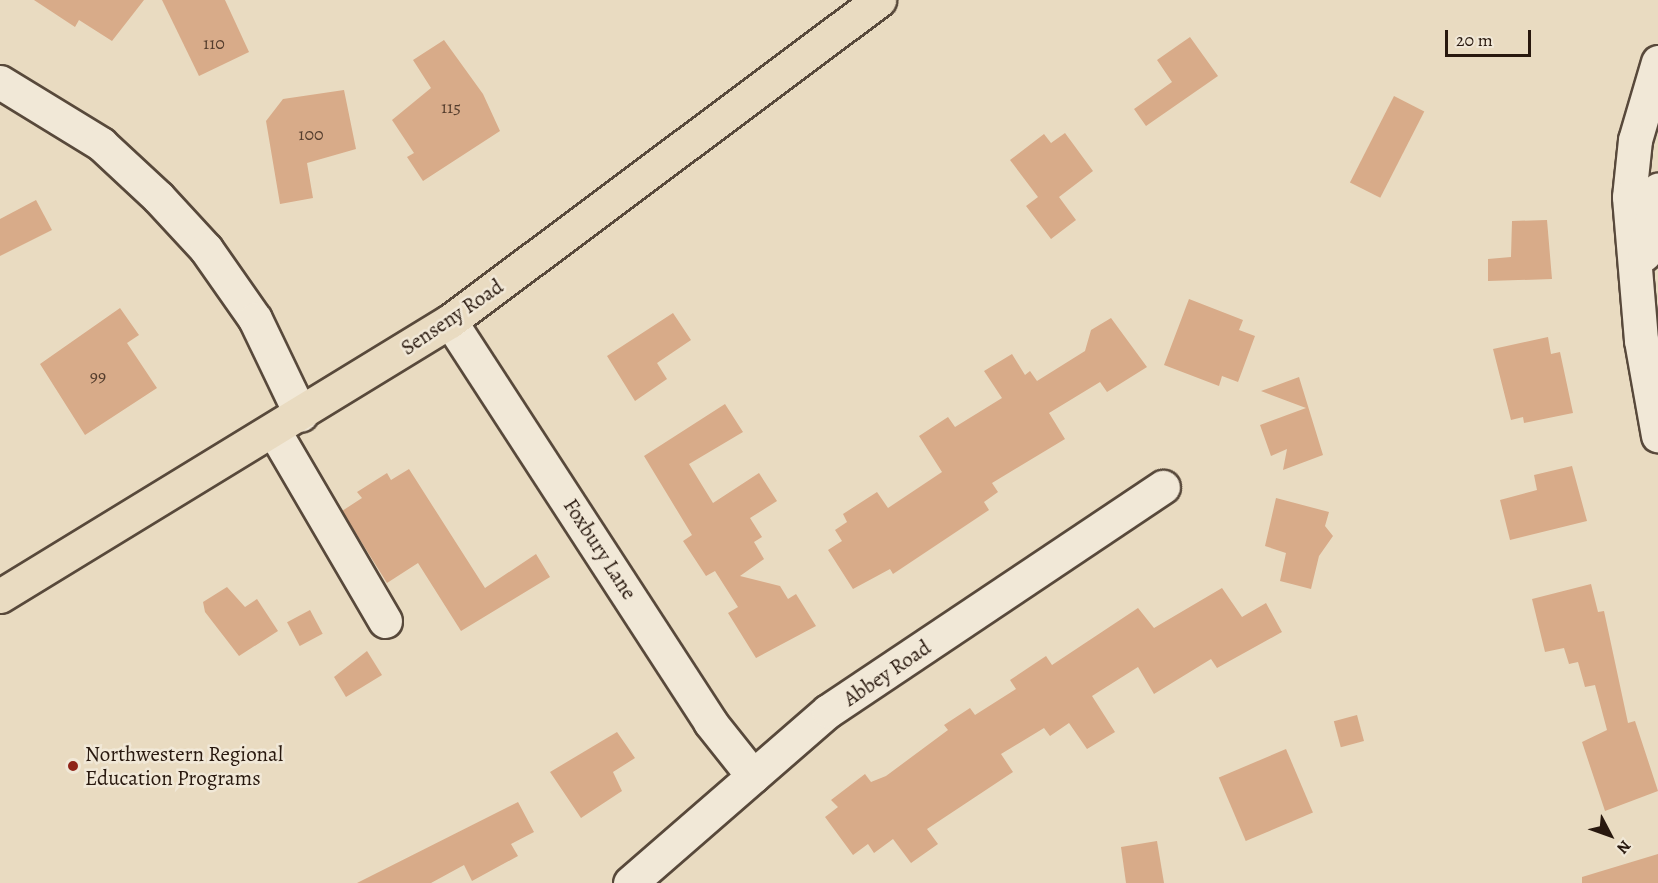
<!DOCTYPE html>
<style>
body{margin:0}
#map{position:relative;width:1658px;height:883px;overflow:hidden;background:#e9dbc1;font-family:Alegreya,serif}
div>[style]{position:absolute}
.building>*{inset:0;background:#d8ab89;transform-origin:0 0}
.roads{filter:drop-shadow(2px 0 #58493b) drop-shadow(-2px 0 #58493b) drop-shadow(0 2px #58493b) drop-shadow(0 -2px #58493b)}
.minor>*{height:33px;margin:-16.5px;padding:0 16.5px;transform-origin:16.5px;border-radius:16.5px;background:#f1e8d7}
.major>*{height:33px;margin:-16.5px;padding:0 16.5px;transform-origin:16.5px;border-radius:16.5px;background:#e9dbc1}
.dots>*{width:16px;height:16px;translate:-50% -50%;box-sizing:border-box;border:3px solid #f1e8d7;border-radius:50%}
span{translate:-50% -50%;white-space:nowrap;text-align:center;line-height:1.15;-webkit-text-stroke:5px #f1e8d7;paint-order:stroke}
.number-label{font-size:18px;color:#543d2d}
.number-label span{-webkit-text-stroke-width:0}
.street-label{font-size:21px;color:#28180e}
.poi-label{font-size:21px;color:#28180e}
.left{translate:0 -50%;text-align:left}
.north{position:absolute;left:1580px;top:805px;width:60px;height:60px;-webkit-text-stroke:4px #f1e8d7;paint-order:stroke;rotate:131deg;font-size:16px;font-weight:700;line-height:24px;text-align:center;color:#28180e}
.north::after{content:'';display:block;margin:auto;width:21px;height:27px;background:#28180e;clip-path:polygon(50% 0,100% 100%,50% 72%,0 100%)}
.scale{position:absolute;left:1445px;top:30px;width:86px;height:27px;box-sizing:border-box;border:3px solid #28180e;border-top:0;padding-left:8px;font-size:18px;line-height:21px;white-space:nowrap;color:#28180e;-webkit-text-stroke:4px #f1e8d7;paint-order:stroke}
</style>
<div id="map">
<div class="building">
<i style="clip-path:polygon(34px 0,144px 0,112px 41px,79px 20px,75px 27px)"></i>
<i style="clip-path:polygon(162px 0,225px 0,249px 52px,199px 76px)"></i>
<i style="clip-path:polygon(1190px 37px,1218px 76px,1146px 126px,1134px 109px,1172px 82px,1157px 60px)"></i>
<i style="clip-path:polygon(444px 40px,483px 94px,500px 131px,423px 181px,407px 157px,414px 153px,392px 120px,431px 88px,413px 60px)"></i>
<i style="clip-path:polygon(344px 90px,356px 149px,307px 163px,313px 198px,280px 204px,266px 121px,283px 99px)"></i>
<i style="left:1394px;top:96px;width:34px;height:97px;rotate:27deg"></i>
<i style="clip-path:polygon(1065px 133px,1093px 171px,1059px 197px,1076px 220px,1051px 239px,1026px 206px,1038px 197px,1010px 160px,1044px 134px,1051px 143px)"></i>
<i style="clip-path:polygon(36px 200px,52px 230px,0 256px,0 219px)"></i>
<i style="clip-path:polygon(1547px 220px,1552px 279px,1488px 281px,1488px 259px,1511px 257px,1512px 221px)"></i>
<i style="clip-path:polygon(1189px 299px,1243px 320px,1239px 330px,1255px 336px,1238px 382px,1222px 376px,1219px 386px,1164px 365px)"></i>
<i style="clip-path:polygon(120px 308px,139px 335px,127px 343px,157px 388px,85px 435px,40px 364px)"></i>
<i style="clip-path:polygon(673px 313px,691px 340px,657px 363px,667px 379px,635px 401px,607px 356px)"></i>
<i style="clip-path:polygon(1111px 318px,1147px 367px,1107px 392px,1100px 382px,1049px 413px,1065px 439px,992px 483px,998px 492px,984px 502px,989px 510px,893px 574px,890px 569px,853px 589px,828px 550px,842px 541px,835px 530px,847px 522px,843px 514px,877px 492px,888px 508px,942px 472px,919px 436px,948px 417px,955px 427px,1002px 398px,984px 371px,1012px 354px,1025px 375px,1030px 371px,1037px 381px,1085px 351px,1091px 330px)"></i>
<i style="clip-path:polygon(1548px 337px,1551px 354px,1560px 352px,1573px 413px,1524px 423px,1523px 417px,1511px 420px,1493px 349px)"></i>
<i style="clip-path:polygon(1299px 377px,1323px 455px,1283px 470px,1287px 449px,1271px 456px,1260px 425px,1306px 408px,1261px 391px)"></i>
<i style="clip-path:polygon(725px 404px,743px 432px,689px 464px,713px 503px,759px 473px,777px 501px,750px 518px,762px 537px,754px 542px,764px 559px,740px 576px,780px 586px,788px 599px,796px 594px,816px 626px,756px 658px,728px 613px,738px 607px,715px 571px,706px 576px,683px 541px,692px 535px,644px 456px)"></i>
<i style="clip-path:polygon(1572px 466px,1587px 521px,1510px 540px,1500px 500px,1537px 490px,1534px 475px)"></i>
<i style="clip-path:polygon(409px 469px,485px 588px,536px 554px,550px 577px,461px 631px,418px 563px,387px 583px,342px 511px,362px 498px,357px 492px,387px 473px,391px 480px)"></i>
<i style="clip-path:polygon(1276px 498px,1329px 512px,1325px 526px,1333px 536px,1319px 556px,1311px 589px,1280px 581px,1286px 553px,1265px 546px)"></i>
<i style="clip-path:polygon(1591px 584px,1598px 612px,1604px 611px,1628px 723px,1635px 721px,1658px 791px,1605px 811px,1582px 742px,1607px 730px,1595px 685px,1585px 687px,1578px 662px,1569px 664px,1564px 648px,1545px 652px,1532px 599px)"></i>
<i style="clip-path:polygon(227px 587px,245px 607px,257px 599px,278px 631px,239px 656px,205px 612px,203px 602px)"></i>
<i style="clip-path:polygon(1222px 588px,1242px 617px,1266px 603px,1282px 632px,1217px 668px,1211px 659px,1154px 694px,1138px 667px,1092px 696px,1115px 732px,1087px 749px,1069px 723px,1050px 736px,1044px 728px,1001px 754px,1013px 772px,927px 829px,938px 844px,911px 863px,893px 839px,874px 853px,868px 844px,853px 855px,825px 817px,838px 807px,831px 800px,865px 774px,871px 782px,886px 776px,948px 730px,944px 725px,970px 708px,975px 715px,1016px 689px,1010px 680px,1046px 656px,1052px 665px,1138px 608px,1154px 628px)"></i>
<i style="left:310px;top:610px;width:27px;height:26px;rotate:62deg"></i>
<i style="clip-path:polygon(367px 651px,382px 675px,346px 697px,334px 677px)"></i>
<i style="left:1357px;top:715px;width:27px;height:24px;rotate:75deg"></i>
<i style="clip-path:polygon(617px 732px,635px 758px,613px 772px,622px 791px,581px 818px,550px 772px)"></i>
<i style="left:1286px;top:749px;width:69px;height:73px;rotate:67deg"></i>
<i style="clip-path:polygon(518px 802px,534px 832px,511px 844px,518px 856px,472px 881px,464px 865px,431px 883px,357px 883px)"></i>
<i style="clip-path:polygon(1157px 841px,1164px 883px,1126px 883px,1121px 847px)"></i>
<i style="clip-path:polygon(1658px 854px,1658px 883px,1582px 883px,1582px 877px)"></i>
</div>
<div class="roads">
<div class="minor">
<i style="left:1658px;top:62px;width:81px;rotate:106.4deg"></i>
<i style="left:1635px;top:140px;width:57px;rotate:96deg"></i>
<i style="left:1629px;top:197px;width:144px;rotate:85.2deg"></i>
<i style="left:1641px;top:340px;width:97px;rotate:79.9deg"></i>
<i style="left:0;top:82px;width:119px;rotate:31.5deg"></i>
<i style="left:101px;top:144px;width:78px;rotate:42.9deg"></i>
<i style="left:158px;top:197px;width:71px;rotate:47.3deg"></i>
<i style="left:206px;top:249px;width:85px;rotate:55deg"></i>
<i style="left:255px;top:319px;width:106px;rotate:64.4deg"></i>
<i style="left:1644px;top:254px;width:66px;rotate:-77.7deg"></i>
<i style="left:450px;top:321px;width:478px;rotate:57deg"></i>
<i style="left:710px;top:722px;width:69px;rotate:51.5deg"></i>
<i style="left:274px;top:431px;width:220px;rotate:59.7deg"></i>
<i style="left:630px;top:883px;width:262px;rotate:-41deg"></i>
<i style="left:828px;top:711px;width:403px;rotate:-33.8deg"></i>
</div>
<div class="major">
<i style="left:0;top:596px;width:527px;rotate:-31.43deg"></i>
<i style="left:450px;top:321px;width:536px;rotate:-36.81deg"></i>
</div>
</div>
<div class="dots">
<i style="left:73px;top:766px;background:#8f2418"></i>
</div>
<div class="number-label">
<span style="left:214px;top:43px">110</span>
<span style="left:451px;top:107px">115</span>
<span style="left:311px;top:134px">100</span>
<span style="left:98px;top:376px">99</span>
</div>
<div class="street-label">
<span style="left:452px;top:317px;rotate:-34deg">Senseny Road</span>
<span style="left:600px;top:549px;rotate:57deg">Foxbury Lane</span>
<span style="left:887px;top:673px;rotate:-34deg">Abbey Road</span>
</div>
<div class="poi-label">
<span class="left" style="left:85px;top:766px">Northwestern Regional<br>Education Programs</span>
</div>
<div class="north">N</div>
<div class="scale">20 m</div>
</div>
